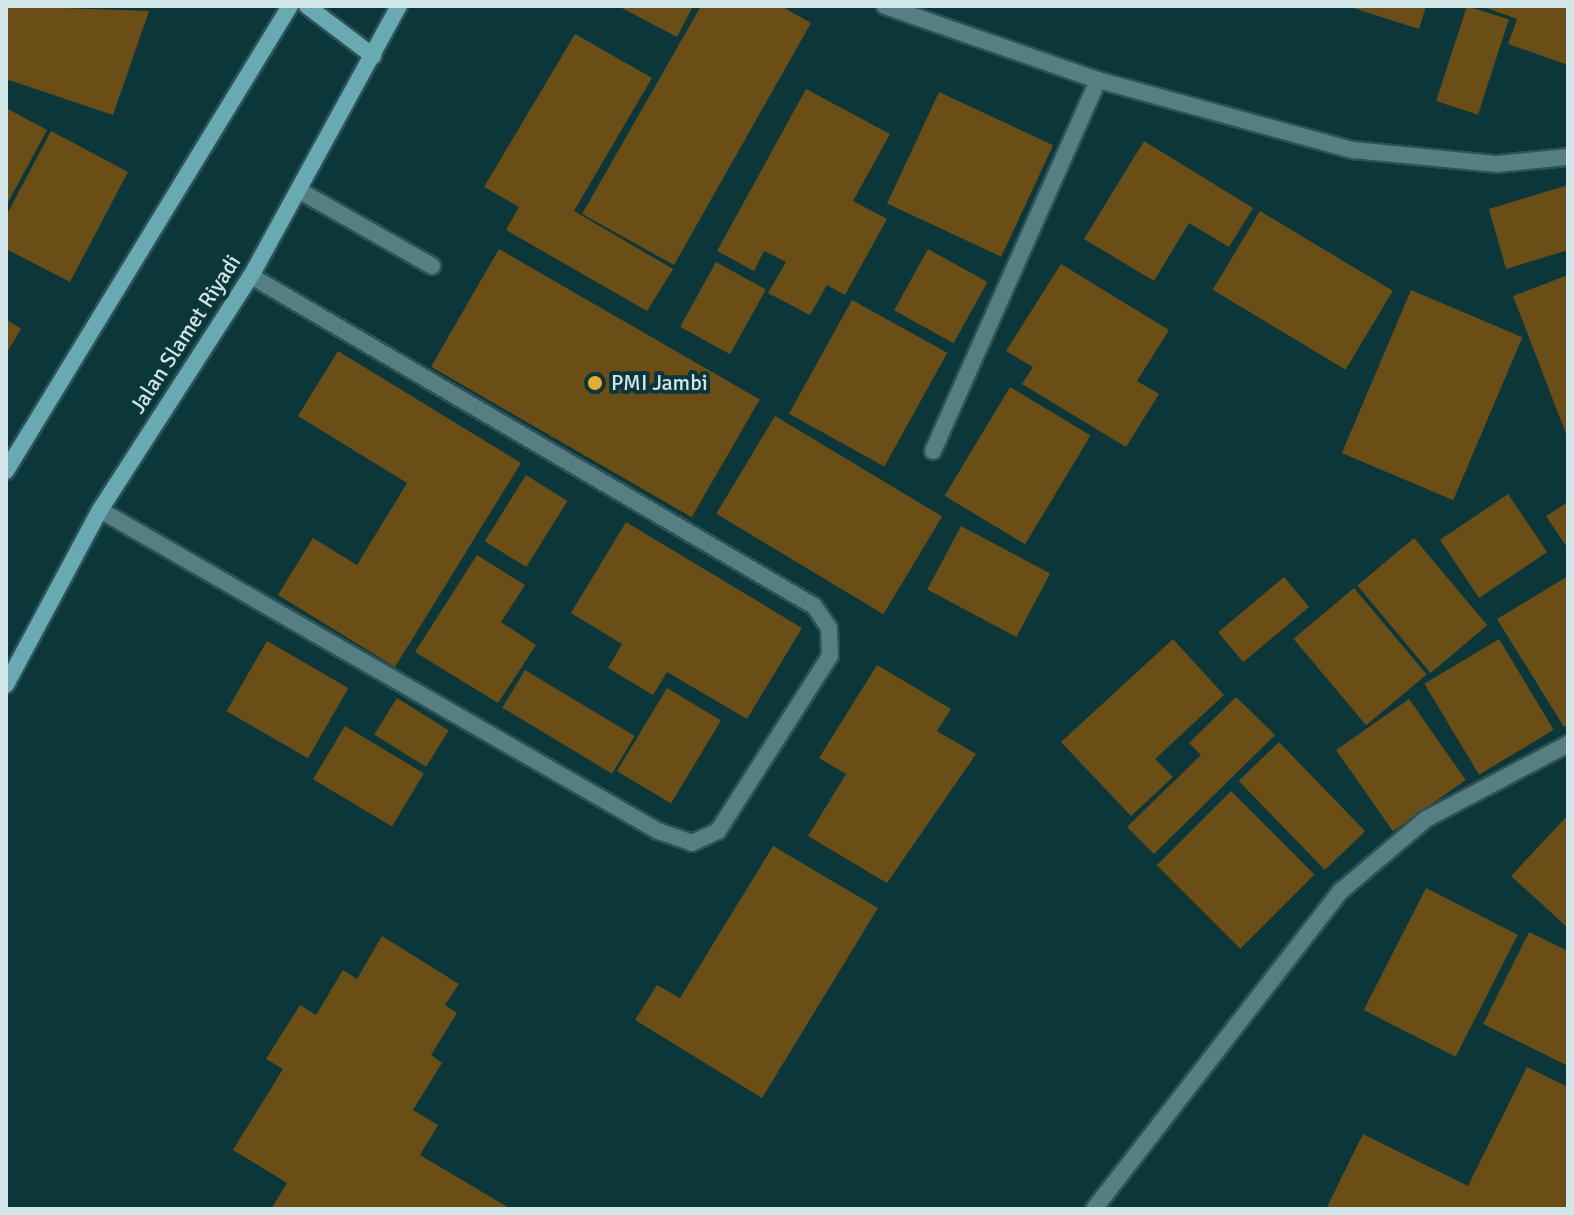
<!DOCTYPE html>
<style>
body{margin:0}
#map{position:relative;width:1574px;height:1215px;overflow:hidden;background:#0b363a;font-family:Signika,sans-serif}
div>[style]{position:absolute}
.building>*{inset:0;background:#6a4e16;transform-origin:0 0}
.roads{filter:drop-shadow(2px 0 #2b5256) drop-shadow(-2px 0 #2b5256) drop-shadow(0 2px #2b5256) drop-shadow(0 -2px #2b5256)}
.lane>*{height:16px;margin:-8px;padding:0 8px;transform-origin:8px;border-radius:8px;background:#567e83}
.street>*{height:16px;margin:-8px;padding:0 8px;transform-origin:8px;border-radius:8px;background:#567e83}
.secondary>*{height:16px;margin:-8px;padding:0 8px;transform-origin:8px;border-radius:8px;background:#69aab2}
.dots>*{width:22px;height:22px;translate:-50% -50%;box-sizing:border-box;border:4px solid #0b363a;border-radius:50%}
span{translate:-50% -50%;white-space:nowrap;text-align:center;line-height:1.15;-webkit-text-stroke:8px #0b363a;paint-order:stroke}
.street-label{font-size:22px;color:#d0e6e8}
.poi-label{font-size:22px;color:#d0e6e8}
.left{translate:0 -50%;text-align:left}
.frame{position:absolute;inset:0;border:8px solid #d0e6e8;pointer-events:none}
</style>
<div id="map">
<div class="building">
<i style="clip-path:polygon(6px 6px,149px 11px,113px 115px,6px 79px)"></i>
<i style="clip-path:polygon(618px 6px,693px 6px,677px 37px)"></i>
<i style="clip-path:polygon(701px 6px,781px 6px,811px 23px,674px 265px,582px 214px)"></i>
<i style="clip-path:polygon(1347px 6px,1426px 6px,1419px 29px)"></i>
<i style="left:1467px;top:6px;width:44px;height:100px;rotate:18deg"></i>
<i style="clip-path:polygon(1481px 6px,1568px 6px,1568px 65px,1508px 44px,1517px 19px)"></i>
<i style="clip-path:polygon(575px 34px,652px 78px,574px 211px,673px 269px,647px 311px,506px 230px,519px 207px,484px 187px)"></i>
<i style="clip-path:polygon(806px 89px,890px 134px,853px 201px,887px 219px,845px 295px,827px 285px,810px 315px,768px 293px,786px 262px,764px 251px,754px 271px,717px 251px)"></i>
<i style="left:939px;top:92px;width:126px;height:123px;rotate:25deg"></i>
<i style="clip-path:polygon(6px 108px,47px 130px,6px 206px)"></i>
<i style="clip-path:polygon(51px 131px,128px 172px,70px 282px,6px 249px,6px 216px)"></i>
<i style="clip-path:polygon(1144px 141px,1253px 208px,1229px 247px,1189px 223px,1154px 281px,1084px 239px)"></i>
<i style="clip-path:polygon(1568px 185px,1568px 250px,1506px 269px,1489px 209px)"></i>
<i style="left:1260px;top:211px;width:155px;height:92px;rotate:31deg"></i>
<i style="left:499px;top:249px;width:301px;height:136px;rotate:30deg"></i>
<i style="left:928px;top:249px;width:68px;height:70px;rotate:29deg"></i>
<i style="left:716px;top:262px;width:57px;height:74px;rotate:29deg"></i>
<i style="clip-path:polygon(1061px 264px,1169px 330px,1137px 381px,1159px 394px,1126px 447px,1022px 384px,1033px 367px,1006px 351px)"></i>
<i style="clip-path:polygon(1568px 275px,1568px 439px,1513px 296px)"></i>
<i style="left:1411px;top:290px;width:121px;height:177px;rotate:23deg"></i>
<i style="left:852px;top:300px;width:109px;height:130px;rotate:29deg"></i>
<i style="clip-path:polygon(6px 319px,21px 329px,6px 354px)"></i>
<i style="clip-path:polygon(338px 351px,521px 463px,395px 667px,278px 595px,313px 538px,357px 565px,407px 483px,298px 416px)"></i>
<i style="left:1010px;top:387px;width:94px;height:127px;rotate:31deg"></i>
<i style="left:775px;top:416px;width:195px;height:114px;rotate:31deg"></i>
<i style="left:526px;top:475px;width:49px;height:78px;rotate:32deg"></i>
<i style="left:1508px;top:494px;width:70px;height:82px;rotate:56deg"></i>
<i style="clip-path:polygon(1568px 502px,1568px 549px,1546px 516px)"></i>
<i style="clip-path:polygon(626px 522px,802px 628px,747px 719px,667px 672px,653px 695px,608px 668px,622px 644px,571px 613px)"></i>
<i style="left:961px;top:526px;width:101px;height:72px;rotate:28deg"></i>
<i style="left:1414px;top:538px;width:114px;height:74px;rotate:50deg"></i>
<i style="clip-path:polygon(477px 555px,525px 585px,501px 622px,536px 645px,498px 703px,415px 652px)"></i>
<i style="clip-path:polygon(1568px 576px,1568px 724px,1564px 727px,1497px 619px)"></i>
<i style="left:1284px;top:577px;width:39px;height:86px;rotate:50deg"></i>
<i style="left:1354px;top:588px;width:113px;height:79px;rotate:50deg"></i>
<i style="clip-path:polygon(1173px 639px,1224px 695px,1155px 759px,1173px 777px,1131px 816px,1061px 742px)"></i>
<i style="left:1499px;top:639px;width:106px;height:87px;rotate:59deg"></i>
<i style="left:267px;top:641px;width:94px;height:81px;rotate:30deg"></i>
<i style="clip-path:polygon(877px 665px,951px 709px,937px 731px,976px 754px,887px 883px,808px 836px,846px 774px,819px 758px)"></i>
<i style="left:525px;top:670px;width:128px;height:44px;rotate:31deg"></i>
<i style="left:667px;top:688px;width:63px;height:97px;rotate:31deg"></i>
<i style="clip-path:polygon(1236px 697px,1275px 735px,1154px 854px,1127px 827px,1201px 755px,1189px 743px)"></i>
<i style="left:397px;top:698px;width:61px;height:43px;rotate:32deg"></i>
<i style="left:1409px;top:699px;width:99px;height:89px;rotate:55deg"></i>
<i style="left:345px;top:726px;width:92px;height:62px;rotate:31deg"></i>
<i style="left:1279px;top:742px;width:124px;height:56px;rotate:46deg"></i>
<i style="left:1231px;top:791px;width:118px;height:105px;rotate:45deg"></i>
<i style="clip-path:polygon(1568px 815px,1568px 928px,1511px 876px)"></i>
<i style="clip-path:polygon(773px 846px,878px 908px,762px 1098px,635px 1020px,657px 985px,680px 998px)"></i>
<i style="left:1426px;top:888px;width:103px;height:137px;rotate:27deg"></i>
<i style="clip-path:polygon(1529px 932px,1568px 951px,1568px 1066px,1483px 1024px)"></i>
<i style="clip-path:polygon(382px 936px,459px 984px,445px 1005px,457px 1013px,431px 1055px,442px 1063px,413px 1110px,438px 1125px,420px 1155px,511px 1209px,271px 1209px,287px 1183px,233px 1150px,283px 1069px,266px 1059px,300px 1005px,316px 1015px,343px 970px,357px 979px)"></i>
<i style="clip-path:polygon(1527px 1067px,1568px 1087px,1568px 1209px,1326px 1209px,1363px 1134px,1468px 1186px)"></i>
</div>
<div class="roads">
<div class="lane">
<i style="left:300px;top:191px;width:152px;rotate:29.6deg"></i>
</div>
<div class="street">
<i style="left:885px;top:6px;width:225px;rotate:19.2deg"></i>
<i style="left:1098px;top:80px;width:264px;rotate:15.4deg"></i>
<i style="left:1353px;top:150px;width:145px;rotate:5.6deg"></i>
<i style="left:1497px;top:164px;width:71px;rotate:-5.6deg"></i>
<i style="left:933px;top:451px;width:406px;rotate:-66deg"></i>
<i style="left:100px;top:510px;width:644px;rotate:29.91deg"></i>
<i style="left:658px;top:831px;width:36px;rotate:19deg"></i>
<i style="left:692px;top:843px;width:29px;rotate:-25deg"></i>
<i style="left:718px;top:831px;width:208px;rotate:-57.4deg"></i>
<i style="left:830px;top:656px;width:28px;rotate:-92deg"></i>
<i style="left:829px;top:628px;width:27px;rotate:-124deg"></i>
<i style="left:814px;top:606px;width:653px;rotate:-149.62deg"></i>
<i style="left:1094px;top:1209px;width:403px;rotate:-52.2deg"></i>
<i style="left:1341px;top:891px;width:111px;rotate:-40.3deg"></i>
<i style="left:1426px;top:819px;width:161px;rotate:-27.8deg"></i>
</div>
<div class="secondary">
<i style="left:307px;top:6px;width:83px;rotate:37.1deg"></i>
<i style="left:6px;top:471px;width:545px;rotate:-58.59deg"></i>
<i style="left:6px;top:685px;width:199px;rotate:-61.8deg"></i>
<i style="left:100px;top:510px;width:278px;rotate:-57.2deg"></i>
<i style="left:251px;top:276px;width:308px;rotate:-61.3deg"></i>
</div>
</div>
<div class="dots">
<i style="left:595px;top:383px;background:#e6ad36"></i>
</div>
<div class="street-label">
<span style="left:185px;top:334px;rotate:-57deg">Jalan Slamet Riyadi</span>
</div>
<div class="poi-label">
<span class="left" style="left:611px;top:383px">PMI Jambi</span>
</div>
<div class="frame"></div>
</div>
